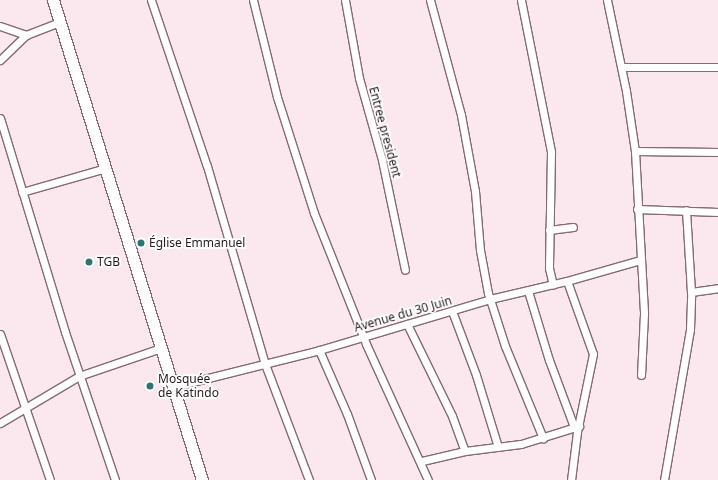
<!DOCTYPE html>
<meta charset="utf-8">
<style>
body{margin:0}
#map{position:relative;width:718px;height:480px;overflow:hidden;background:#fbe8ef;font-family:"Noto Sans",sans-serif}
div>[style]{position:absolute}
.roads{filter:drop-shadow(1px 0 #856974) drop-shadow(-1px 0 #856974) drop-shadow(0 1px #856974) drop-shadow(0 -1px #856974)}
.minor>*{height:7px;margin:-3.5px;padding:0 3.5px;transform-origin:3.5px;border-radius:3.5px;background:#fff}
.highway>*{height:11px;margin:-5.5px;padding:0 5.5px;transform-origin:5.5px;border-radius:5.5px;background:#fff}
.dots>*{width:11px;height:11px;translate:-50% -50%;box-sizing:border-box;border:2px solid #fff;border-radius:50%}
span{translate:-50% -50%;white-space:nowrap;text-align:center;line-height:1.15;-webkit-text-stroke:3.5px #fff;paint-order:stroke}
.street-label{font-size:12px;color:#261a1f}
.poi-label{font-size:12px;color:#261a1f}
.left{translate:0 -50%;text-align:left}
</style>
<div id="map">
<div class="roads">
<div class="minor">
<i style="left:151px;top:0;width:175px;rotate:71.4deg"></i>
<i style="left:207px;top:166px;width:206px;rotate:73.7deg"></i>
<i style="left:265px;top:364px;width:124px;rotate:69.2deg"></i>
<i style="left:253px;top:0;width:100px;rotate:76.1deg"></i>
<i style="left:277px;top:97px;width:122px;rotate:72.3deg"></i>
<i style="left:314px;top:213px;width:141px;rotate:68.3deg"></i>
<i style="left:366px;top:344px;width:149px;rotate:65.5deg"></i>
<i style="left:345px;top:0;width:79px;rotate:79.8deg"></i>
<i style="left:359px;top:78px;width:85px;rotate:74.3deg"></i>
<i style="left:382px;top:160px;width:112px;rotate:78.2deg"></i>
<i style="left:430px;top:0;width:119px;rotate:74.9deg"></i>
<i style="left:461px;top:115px;width:77px;rotate:79.6deg"></i>
<i style="left:475px;top:191px;width:59px;rotate:85.2deg"></i>
<i style="left:480px;top:250px;width:44px;rotate:79.5deg"></i>
<i style="left:488px;top:293px;width:56px;rotate:72.2deg"></i>
<i style="left:505px;top:346px;width:100px;rotate:67.6deg"></i>
<i style="left:521px;top:0;width:155px;rotate:78.8deg"></i>
<i style="left:551px;top:152px;width:116px;rotate:91deg"></i>
<i style="left:549px;top:268px;width:17px;rotate:77deg"></i>
<i style="left:607px;top:0;width:93px;rotate:78.2deg"></i>
<i style="left:626px;top:91px;width:61px;rotate:81.5deg"></i>
<i style="left:635px;top:151px;width:163px;rotate:86.8deg"></i>
<i style="left:644px;top:314px;width:61px;rotate:92.8deg"></i>
<i style="left:0;top:26px;width:28px;rotate:19deg"></i>
<i style="left:0;top:60px;width:36px;rotate:-44deg"></i>
<i style="left:26px;top:35px;width:36px;rotate:-21deg"></i>
<i style="left:622px;top:67px;width:96px"></i>
<i style="left:0;top:118px;width:224px;rotate:73.1deg"></i>
<i style="left:65px;top:332px;width:156px;rotate:71.3deg"></i>
<i style="left:635px;top:151px;width:83px;rotate:0.7deg"></i>
<i style="left:22px;top:192px;width:84px;rotate:-15.9deg"></i>
<i style="left:637px;top:209px;width:81px;rotate:2.1deg"></i>
<i style="left:549px;top:230px;width:24px;rotate:-7deg"></i>
<i style="left:567px;top:281px;width:77px;rotate:70.4deg"></i>
<i style="left:593px;top:354px;width:80px;rotate:101.6deg"></i>
<i style="left:577px;top:432px;width:48px;rotate:97.1deg"></i>
<i style="left:528px;top:291px;width:72px;rotate:73.1deg"></i>
<i style="left:549px;top:360px;width:72px;rotate:69.5deg"></i>
<i style="left:691px;top:292px;width:27px;rotate:-8deg"></i>
<i style="left:452px;top:311px;width:68px;rotate:69.4deg"></i>
<i style="left:476px;top:375px;width:75px;rotate:73deg"></i>
<i style="left:407px;top:324px;width:102px;rotate:63.9deg"></i>
<i style="left:452px;top:416px;width:37px;rotate:70deg"></i>
<i style="left:0;top:334px;width:154px;rotate:71.1deg"></i>
<i style="left:319px;top:350px;width:70px;rotate:66.4deg"></i>
<i style="left:347px;top:414px;width:70px;rotate:70deg"></i>
<i style="left:172px;top:387px;width:148px;rotate:-14deg"></i>
<i style="left:316px;top:351px;width:182px;rotate:-16.6deg"></i>
<i style="left:490px;top:299px;width:79px;rotate:-13.2deg"></i>
<i style="left:567px;top:281px;width:76px;rotate:-16deg"></i>
<i style="left:0;top:423px;width:92px;rotate:-30.7deg"></i>
<i style="left:79px;top:376px;width:87px;rotate:-18.9deg"></i>
<i style="left:422px;top:461px;width:44px;rotate:-13.1deg"></i>
<i style="left:465px;top:451px;width:56px;rotate:-7.1deg"></i>
<i style="left:521px;top:444px;width:61px;rotate:-17.2deg"></i>
<i style="left:664px;top:480px;width:153px;rotate:-80.2deg"></i>
<i style="left:690px;top:329px;width:37px;rotate:-88deg"></i>
<i style="left:691px;top:292px;width:82px;rotate:-93.5deg"></i>
</div>
<div class="highway">
<i style="left:53px;top:0;width:503px;rotate:72.75deg"></i>
</div>
</div>
<div class="dots">
<i style="left:141px;top:243px;background:#2b7575"></i>
<i style="left:89px;top:262px;background:#2b7575"></i>
<i style="left:150px;top:386px;background:#2b7575"></i>
</div>
<div class="street-label">
<span style="left:385px;top:132px;rotate:75deg">Entree president</span>
<span style="left:403px;top:314px;rotate:-16deg">Avenue du 30 Juin</span>
</div>
<div class="poi-label">
<span class="left" style="left:149px;top:243px">Église Emmanuel</span>
<span class="left" style="left:97px;top:262px">TGB</span>
<span class="left" style="left:158px;top:386px">Mosquée<br>de Katindo</span>
</div>
</div>
